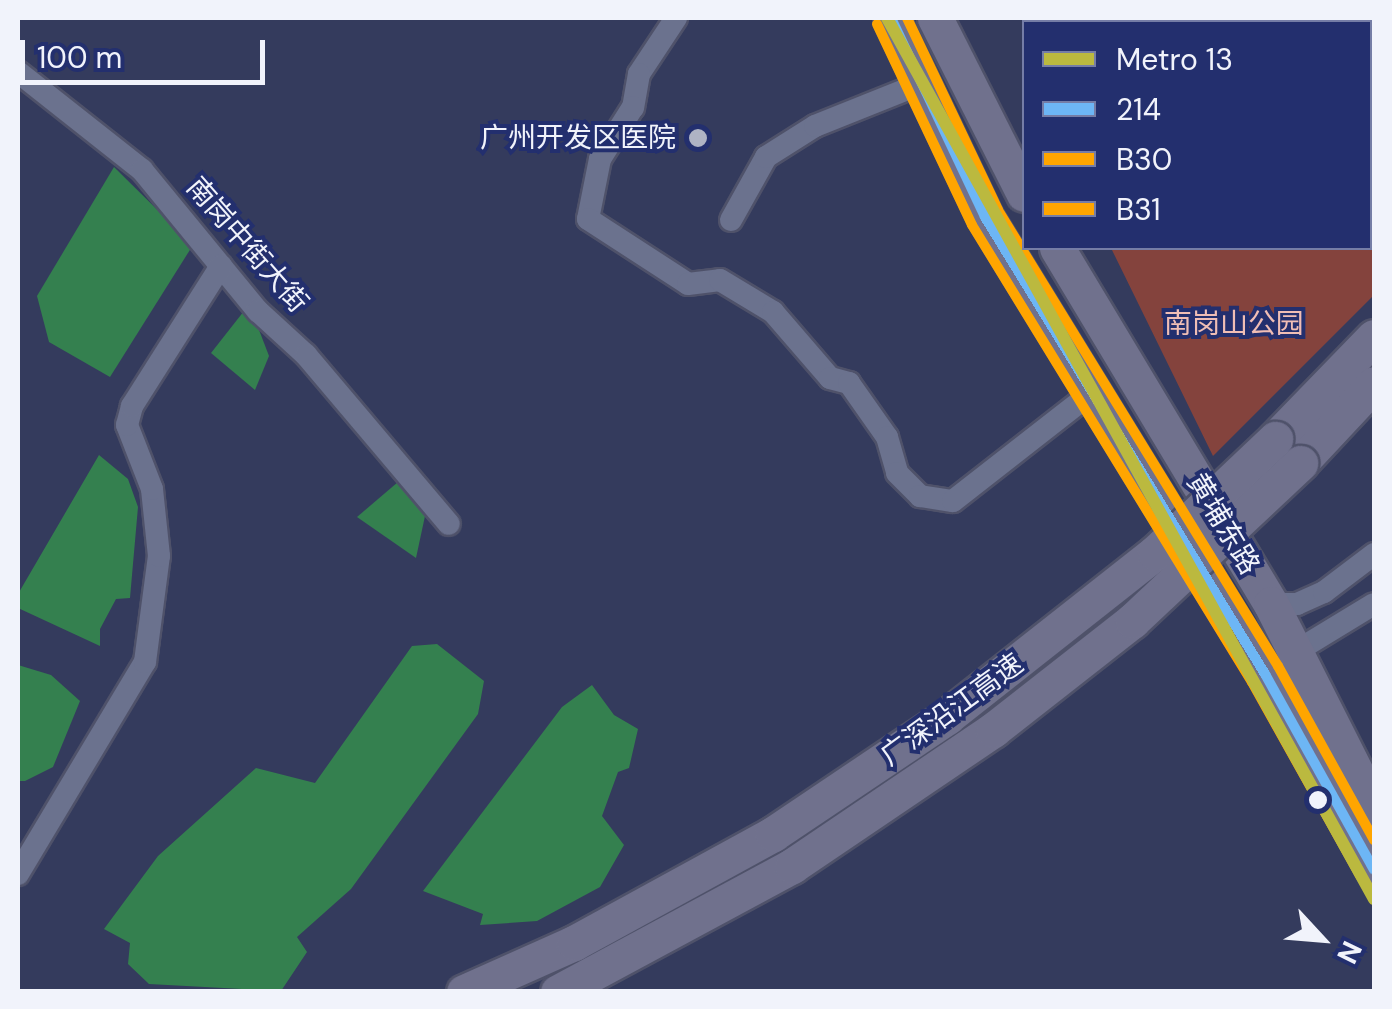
<!DOCTYPE html>
<meta charset="utf-8">
<style>
body{margin:0}
#map{position:relative;width:1392px;height:1009px;overflow:hidden;background:#343b5d;font-family:"DM Sans","Noto Sans SC",sans-serif}
div>[style]{position:absolute}
.green>*{inset:0;background:#84433d}
.water>*{inset:0;background:#34804f}
.roads{filter:drop-shadow(2px 0 #4f526a) drop-shadow(-2px 0 #4f526a) drop-shadow(0 2px #4f526a) drop-shadow(0 -2px #4f526a)}
.minor>*{height:22px;margin:-11px;padding:0 11px;transform-origin:11px;border-radius:11px;background:#6b728e}
.highway>*{height:35px;margin:-17.5px;padding:0 17.5px;transform-origin:17.5px;border-radius:17.5px;background:#70718d}
.bridges{filter:drop-shadow(2px 0 #4f526a) drop-shadow(-2px 0 #4f526a) drop-shadow(0 2px #4f526a) drop-shadow(0 -2px #4f526a)}
.highway-bridge>*{height:35px;margin:-17.5px;padding:0 17.5px;transform-origin:17.5px;border-radius:17.5px;background:#70718d}
.bus-1>*{height:10px;margin:-5px;padding:0 5px;transform-origin:5px;border-radius:5px;background:#6db6f5}
.bus-2>*{height:10px;margin:-5px;padding:0 5px;transform-origin:5px;border-radius:5px;background:#ffa500}
.bus-3>*{height:10px;margin:-5px;padding:0 5px;transform-origin:5px;border-radius:5px;background:#ffa500}
.metro-1>*{height:12px;margin:-6px;padding:0 6px;transform-origin:6px;border-radius:6px;background:#bbb93f}
.dots>*{width:28px;height:28px;translate:-50% -50%;box-sizing:border-box;border:5px solid #232f6e;border-radius:50%}
span{translate:-50% -50%;white-space:nowrap;text-align:center;line-height:1.15;-webkit-text-stroke:8px #232f6e;paint-order:stroke}
.poi-label{font-size:28px;color:#f1f3fb}
.right{translate:-100% -50%;text-align:right}
.street-label{font-size:28px;color:#f1f3fb}
.park-label{font-size:28px;color:#f0beb5}
.frame{position:absolute;inset:0;border:20px solid #f1f3fb;pointer-events:none}
.legend{position:absolute;left:1022px;top:20px;width:350px;height:230px;box-sizing:border-box;background:#232f6e;border:2px solid #757da6;margin:0;padding:12px 18px;list-style:none;font-size:30px;color:#f1f3fb}
.legend li{display:flex;align-items:center;gap:20px;height:50px}
.legend b{width:50px;border:2px solid #757da6}
.north{position:absolute;left:1272px;top:889px;width:100px;height:100px;-webkit-text-stroke:8px #232f6e;paint-order:stroke;rotate:116deg;font-size:28px;font-weight:700;line-height:40px;text-align:center;color:#f1f3fb}
.north::after{content:'';display:block;margin:auto;width:35px;height:45px;background:#f1f3fb;clip-path:polygon(50% 0,100% 100%,50% 72%,0 100%)}
.scale{position:absolute;left:20px;top:40px;width:245px;height:45px;box-sizing:border-box;border:5px solid #f1f3fb;border-top:0;padding-left:12px;font-size:30px;line-height:35px;white-space:nowrap;color:#f1f3fb;-webkit-text-stroke:8px #232f6e;paint-order:stroke}
</style>
<div id="map">
<div class="green">
<i style="clip-path:polygon(1183px 18px,1374px 18px,1374px 295px,1213px 456px,1111px 248px,1370px 248px,1370px 22px)"></i>
</div>
<div class="water">
<i style="clip-path:polygon(114px 167px,193px 245px,110px 377px,49px 342px,37px 296px)"></i>
<i style="clip-path:polygon(244px 311px,256px 322px,269px 356px,255px 390px,211px 353px)"></i>
<i style="clip-path:polygon(99px 455px,128px 479px,138px 507px,130px 598px,116px 599px,100px 629px,100px 646px,18px 608px,18px 594px)"></i>
<i style="clip-path:polygon(398px 482px,425px 516px,416px 558px,357px 517px)"></i>
<i style="clip-path:polygon(437px 644px,484px 681px,478px 714px,351px 889px,297px 937px,307px 952px,281px 991px,149px 984px,128px 964px,130px 943px,104px 929px,158px 856px,256px 768px,315px 783px,412px 646px)"></i>
<i style="clip-path:polygon(18px 665px,51px 675px,80px 701px,53px 767px,25px 781px,18px 781px)"></i>
<i style="clip-path:polygon(592px 685px,614px 715px,638px 729px,629px 768px,618px 772px,602px 816px,624px 845px,600px 887px,537px 921px,480px 925px,483px 914px,423px 891px,562px 707px)"></i>
</div>
<div class="roads">
<div class="minor">
<i style="left:676px;top:18px;width:67px;rotate:123.5deg"></i>
<i style="left:639px;top:74px;width:34px;rotate:100deg"></i>
<i style="left:633px;top:107px;width:62px;rotate:122.4deg"></i>
<i style="left:600px;top:159px;width:61px;rotate:101.3deg"></i>
<i style="left:588px;top:219px;width:119px;rotate:33deg"></i>
<i style="left:688px;top:284px;width:32px;rotate:-7deg"></i>
<i style="left:720px;top:280px;width:62px;rotate:31.1deg"></i>
<i style="left:773px;top:312px;width:87px;rotate:49.2deg"></i>
<i style="left:830px;top:378px;width:20px;rotate:15deg"></i>
<i style="left:849px;top:383px;width:66px;rotate:54.9deg"></i>
<i style="left:887px;top:437px;width:37px;rotate:74deg"></i>
<i style="left:897px;top:473px;width:33px;rotate:45deg"></i>
<i style="left:920px;top:496px;width:33px;rotate:9deg"></i>
<i style="left:953px;top:501px;width:174px;rotate:-38deg"></i>
<i style="left:18px;top:72px;width:158px;rotate:38.3deg"></i>
<i style="left:142px;top:170px;width:183px;rotate:50.6deg"></i>
<i style="left:258px;top:311px;width:65px;rotate:42.5deg"></i>
<i style="left:306px;top:355px;width:221px;rotate:49.8deg"></i>
<i style="left:731px;top:220px;width:72px;rotate:-60.9deg"></i>
<i style="left:766px;top:157px;width:58px;rotate:-32.3deg"></i>
<i style="left:815px;top:126px;width:113px;rotate:-21.8deg"></i>
<i style="left:1271px;top:604px;width:26px"></i>
<i style="left:1297px;top:604px;width:30px;rotate:-24deg"></i>
<i style="left:1324px;top:592px;width:63px;rotate:-37.2deg"></i>
<i style="left:1295px;top:652px;width:92px;rotate:-31.3deg"></i>
<i style="left:18px;top:874px;width:247px;rotate:-59.1deg"></i>
<i style="left:145px;top:662px;width:107px;rotate:-82.5deg"></i>
<i style="left:159px;top:556px;width:67px;rotate:-96deg"></i>
<i style="left:152px;top:489px;width:69px;rotate:-111.3deg"></i>
<i style="left:127px;top:425px;width:20px;rotate:-75deg"></i>
<i style="left:132px;top:406px;width:166px;rotate:-57.6deg"></i>
</div>
<div class="highway">
<i style="left:891px;top:18px;width:220px;rotate:64.7deg"></i>
<i style="left:985px;top:217px;width:536px;rotate:58.5deg"></i>
<i style="left:1265px;top:674px;width:224px;rotate:60.9deg"></i>
<i style="left:935px;top:18px;width:197px;rotate:63.2deg"></i>
<i style="left:1057px;top:248px;width:415px;rotate:59deg"></i>
<i style="left:1271px;top:604px;width:229px;rotate:63.2deg"></i>
<i style="left:1275px;top:439px;width:142px;rotate:-45.9deg"></i>
<i style="left:1300px;top:463px;width:108px;rotate:-46.9deg"></i>
</div>
</div>
<div class="bridges">
<div class="highway-bridge">
<i style="left:464px;top:992px;width:120px;rotate:-24deg"></i>
<i style="left:574px;top:943px;width:227px;rotate:-28.7deg"></i>
<i style="left:773px;top:834px;width:210px;rotate:-33.9deg"></i>
<i style="left:947px;top:717px;width:265px;rotate:-38.3deg"></i>
<i style="left:1155px;top:553px;width:166px;rotate:-43.5deg"></i>
<i style="left:558px;top:992px;width:266px;rotate:-28.3deg"></i>
<i style="left:792px;top:866px;width:243px;rotate:-34.1deg"></i>
<i style="left:993px;top:730px;width:177px;rotate:-38.1deg"></i>
<i style="left:1132px;top:621px;width:231px;rotate:-43.2deg"></i>
</div>
</div>
<div class="bus-1">
<i style="left:891px;top:18px;width:220px;rotate:64.7deg"></i>
<i style="left:985px;top:217px;width:536px;rotate:58.5deg"></i>
<i style="left:1265px;top:674px;width:224px;rotate:60.9deg"></i>
</div>
<div class="bus-2">
<i style="left:877px;top:24px;width:222px;rotate:64.7deg"></i>
<i style="left:972px;top:225px;width:536px;rotate:58.5deg"></i>
<i style="left:1252px;top:682px;width:223px;rotate:60.8deg"></i>
</div>
<div class="bus-3">
<i style="left:907px;top:18px;width:212px;rotate:64.6deg"></i>
<i style="left:998px;top:210px;width:535px;rotate:58.45deg"></i>
<i style="left:1278px;top:666px;width:199px;rotate:61.1deg"></i>
</div>
<div class="metro-1">
<i style="left:887px;top:18px;width:1007px;rotate:61.07deg"></i>
</div>
<div class="dots">
<i style="left:698px;top:138px;background:#afb3c4"></i>
<i style="left:1318px;top:800px;background:#f1f3fb"></i>
</div>
<div class="poi-label">
<span class="right" style="left:676px;top:138px">广州开发区医院</span>
</div>
<div class="street-label">
<span style="left:247px;top:245px;rotate:49deg">南岗中街大街</span>
<span style="left:1223px;top:524px;rotate:59deg">黄埔东路</span>
<span style="left:952px;top:710px;rotate:-36deg">广深沿江高速</span>
</div>
<div class="park-label">
<span style="left:1234px;top:324px">南岗山公园</span>
</div>
<div class="frame"></div>
<ul class="legend">
<li><b style="height:12px;background:#bbb93f"></b>Metro 13</li>
<li><b style="height:12px;background:#6db6f5"></b>214</li>
<li><b style="height:12px;background:#ffa500"></b>B30</li>
<li><b style="height:12px;background:#ffa500"></b>B31</li>
</ul>
<div class="north">N</div>
<div class="scale">100 m</div>
</div>
